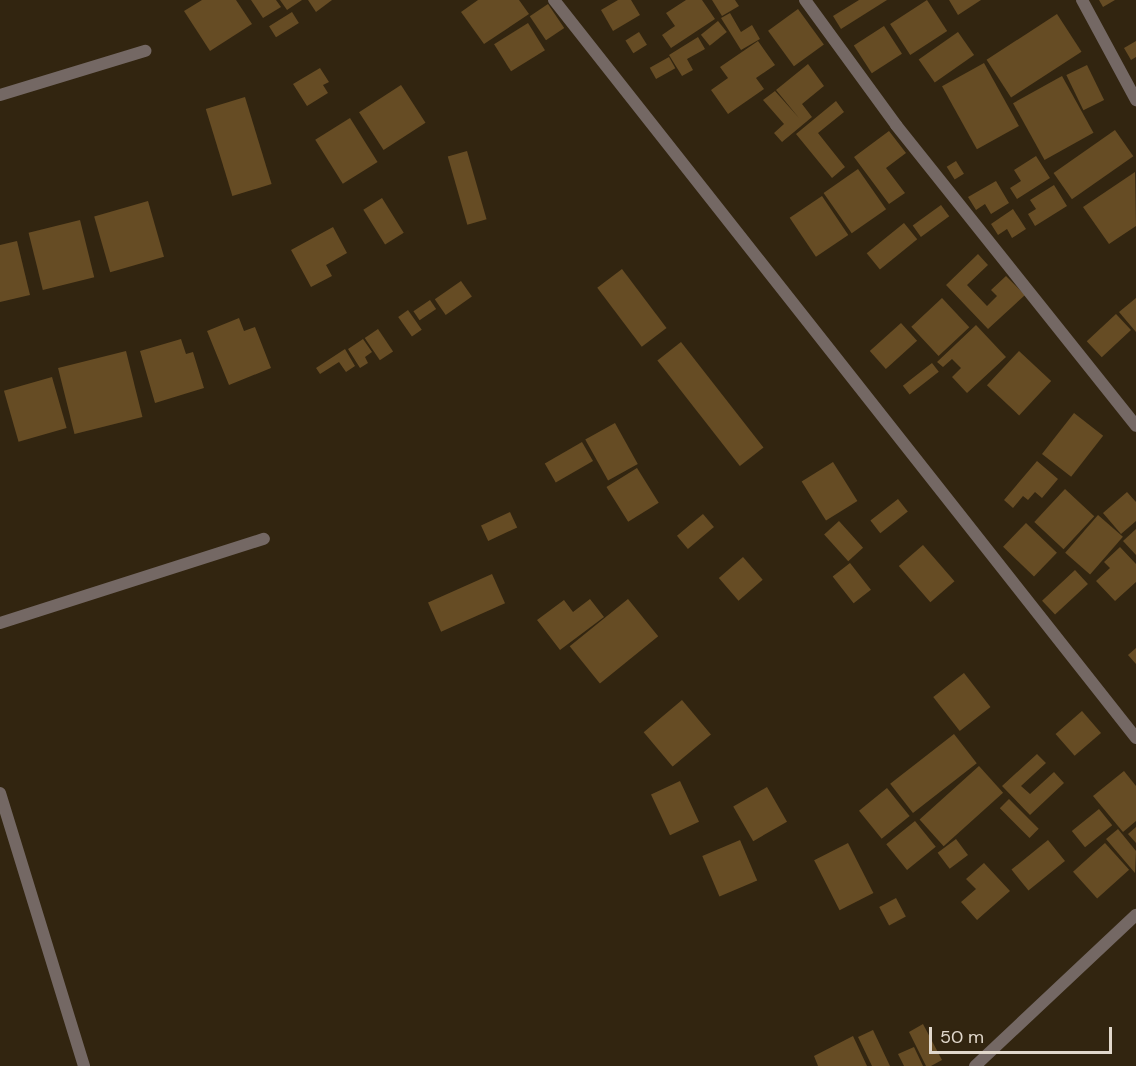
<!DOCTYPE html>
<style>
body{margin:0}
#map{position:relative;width:1136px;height:1066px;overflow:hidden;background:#322510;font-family:"DM Sans",sans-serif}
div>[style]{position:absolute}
.building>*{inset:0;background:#664c24;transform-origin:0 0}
.minor>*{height:12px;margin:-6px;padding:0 6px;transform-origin:6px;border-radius:6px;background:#746864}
span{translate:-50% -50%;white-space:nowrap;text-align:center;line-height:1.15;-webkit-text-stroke:6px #322510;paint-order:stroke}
.scale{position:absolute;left:929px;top:1027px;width:183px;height:27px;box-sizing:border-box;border:3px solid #e1d8cc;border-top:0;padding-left:8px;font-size:18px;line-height:21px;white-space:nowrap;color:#e1d8cc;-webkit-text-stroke:4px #322510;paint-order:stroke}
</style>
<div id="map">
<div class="building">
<i style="clip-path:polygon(202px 0,236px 0,252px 24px,210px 51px,184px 11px)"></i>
<i style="clip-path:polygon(251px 0,276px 0,281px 7px,263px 18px)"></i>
<i style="clip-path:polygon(280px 0,302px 0,287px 10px)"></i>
<i style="clip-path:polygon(308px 0,332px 0,316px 12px)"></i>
<i style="clip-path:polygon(478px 0,519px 0,529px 14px,484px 44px,461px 12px)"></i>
<i style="clip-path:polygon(618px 0,631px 0,640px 15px,613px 31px,601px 10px)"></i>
<i style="clip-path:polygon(686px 0,702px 0,715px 19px,671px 48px,662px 35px,675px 26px,666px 13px)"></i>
<i style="clip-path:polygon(712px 0,735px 0,739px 6px,722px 16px)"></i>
<i style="clip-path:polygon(859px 0,887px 0,841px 29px,833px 16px)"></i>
<i style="left:927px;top:0;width:37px;height:44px;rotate:57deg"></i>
<i style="clip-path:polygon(949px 0,981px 0,958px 15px)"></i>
<i style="clip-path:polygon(1099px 0,1115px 0,1103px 7px)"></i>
<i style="left:548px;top:4px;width:29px;height:22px;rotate:56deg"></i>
<i style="left:798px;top:9px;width:44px;height:37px;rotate:54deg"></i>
<i style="left:292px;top:12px;width:13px;height:27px;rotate:58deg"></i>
<i style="clip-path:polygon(730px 13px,741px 32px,752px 25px,760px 39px,741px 50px,721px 18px)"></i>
<i style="left:1057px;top:14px;width:45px;height:84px;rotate:57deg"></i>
<i style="left:718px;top:21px;width:14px;height:22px;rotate:51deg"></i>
<i style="left:528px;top:23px;width:32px;height:40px;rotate:58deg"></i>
<i style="left:884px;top:26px;width:33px;height:36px;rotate:57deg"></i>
<i style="left:639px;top:32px;width:15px;height:16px;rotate:58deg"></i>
<i style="left:958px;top:32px;width:28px;height:48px;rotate:55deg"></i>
<i style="clip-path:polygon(698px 37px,705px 49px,687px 59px,693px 70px,682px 76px,669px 55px)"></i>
<i style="clip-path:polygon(758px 41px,775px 65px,756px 78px,764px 89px,728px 114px,711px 90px,728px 78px,720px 67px)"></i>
<i style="clip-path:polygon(1136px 41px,1136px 57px,1131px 60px,1124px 48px)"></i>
<i style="left:669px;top:57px;width:13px;height:22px;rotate:61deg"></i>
<i style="left:984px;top:63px;width:72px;height:48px;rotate:61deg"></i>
<i style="clip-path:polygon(808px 64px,824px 86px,802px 104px,812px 117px,782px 142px,774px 133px,784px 124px,763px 100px,775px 91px,799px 118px,776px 90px)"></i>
<i style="left:1087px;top:65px;width:39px;height:23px;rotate:64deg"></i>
<i style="clip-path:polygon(320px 68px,329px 82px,323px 85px,328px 93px,307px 106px,293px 84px)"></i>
<i style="left:1062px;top:76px;width:65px;height:56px;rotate:61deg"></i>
<i style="left:401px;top:85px;width:45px;height:50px;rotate:57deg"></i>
<i style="left:245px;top:97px;width:91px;height:41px;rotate:73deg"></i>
<i style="clip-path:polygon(836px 101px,844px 112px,818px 133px,845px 167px,832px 178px,796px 134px)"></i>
<i style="left:350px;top:118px;width:52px;height:41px;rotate:58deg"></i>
<i style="left:1115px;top:130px;width:32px;height:75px;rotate:55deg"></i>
<i style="clip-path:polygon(889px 131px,906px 153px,886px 168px,905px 193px,889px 204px,854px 157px)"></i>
<i style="left:467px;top:151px;width:71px;height:20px;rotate:74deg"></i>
<i style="clip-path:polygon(1036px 156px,1050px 178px,1017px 199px,1010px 188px,1021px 181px,1014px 170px)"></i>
<i style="left:956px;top:161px;width:15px;height:11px;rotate:58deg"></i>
<i style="left:858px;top:169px;width:49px;height:42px;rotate:55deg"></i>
<i style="clip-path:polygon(1135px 172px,1136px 226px,1109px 244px,1083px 207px)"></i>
<i style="clip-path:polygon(996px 181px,1009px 203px,991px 214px,985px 204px,976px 210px,968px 197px)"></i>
<i style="clip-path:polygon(1054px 185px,1067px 206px,1035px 226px,1028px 214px,1036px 209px,1030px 200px)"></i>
<i style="left:822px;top:196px;width:47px;height:39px;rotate:56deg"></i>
<i style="left:382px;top:198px;width:41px;height:22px;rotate:58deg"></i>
<i style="left:148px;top:201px;width:58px;height:56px;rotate:74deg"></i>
<i style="left:941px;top:205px;width:14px;height:35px;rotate:54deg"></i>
<i style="clip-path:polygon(1013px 209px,1026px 229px,1012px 238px,1007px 229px,998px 235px,991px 224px)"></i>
<i style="left:80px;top:220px;width:59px;height:53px;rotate:76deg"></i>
<i style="left:904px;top:223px;width:21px;height:48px;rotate:51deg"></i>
<i style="clip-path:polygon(333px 227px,347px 253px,326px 265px,332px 276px,311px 287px,291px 250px)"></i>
<i style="clip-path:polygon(17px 241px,30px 295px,0 302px,0 245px)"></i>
<i style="clip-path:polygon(978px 254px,988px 265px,967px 285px,987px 306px,997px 296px,991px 290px,1006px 276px,1025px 295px,988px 329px,946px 285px)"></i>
<i style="left:622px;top:269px;width:74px;height:31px;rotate:53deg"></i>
<i style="left:461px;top:281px;width:19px;height:32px;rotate:55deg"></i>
<i style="left:942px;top:298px;width:40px;height:42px;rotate:47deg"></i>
<i style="clip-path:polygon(1136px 298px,1136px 332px,1119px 312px)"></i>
<i style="left:430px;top:300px;width:11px;height:20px;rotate:56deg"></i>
<i style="left:408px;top:310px;width:24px;height:12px;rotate:55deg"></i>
<i style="left:1116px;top:314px;width:22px;height:40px;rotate:47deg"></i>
<i style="clip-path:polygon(239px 318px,244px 331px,255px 327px,271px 368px,229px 385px,207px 331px)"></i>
<i style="left:901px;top:323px;width:24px;height:42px;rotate:48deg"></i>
<i style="clip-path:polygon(976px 325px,1006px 357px,967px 393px,952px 377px,961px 368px,952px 359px,943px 367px,937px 362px)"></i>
<i style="left:378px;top:329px;width:27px;height:16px;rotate:56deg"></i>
<i style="clip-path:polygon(181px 339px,186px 354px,193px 352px,204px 388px,155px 403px,140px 351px)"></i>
<i style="clip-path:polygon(363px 339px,372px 352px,365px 357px,368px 363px,360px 368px,348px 349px)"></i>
<i style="left:681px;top:342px;width:134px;height:30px;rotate:52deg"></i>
<i style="clip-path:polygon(345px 349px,355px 366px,346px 372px,339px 362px,320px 374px,316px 368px)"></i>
<i style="left:126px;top:351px;width:68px;height:70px;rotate:76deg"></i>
<i style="left:1019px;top:351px;width:44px;height:47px;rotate:43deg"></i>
<i style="left:932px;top:363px;width:11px;height:37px;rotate:52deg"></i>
<i style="left:52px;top:377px;width:53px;height:50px;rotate:74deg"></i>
<i style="left:1074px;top:413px;width:37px;height:52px;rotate:38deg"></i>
<i style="left:615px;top:423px;width:47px;height:34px;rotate:61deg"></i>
<i style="left:582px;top:442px;width:22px;height:43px;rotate:60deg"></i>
<i style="clip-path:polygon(1037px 461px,1058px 479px,1042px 498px,1035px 492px,1028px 500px,1023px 496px,1013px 508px,1004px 500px)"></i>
<i style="left:833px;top:462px;width:46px;height:37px;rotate:58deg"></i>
<i style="left:637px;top:468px;width:41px;height:36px;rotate:58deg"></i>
<i style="left:1065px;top:489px;width:40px;height:45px;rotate:43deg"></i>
<i style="clip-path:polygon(1127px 492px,1136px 502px,1136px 521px,1121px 534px,1103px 513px)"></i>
<i style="left:898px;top:499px;width:16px;height:35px;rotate:52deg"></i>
<i style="left:510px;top:512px;width:17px;height:32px;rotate:65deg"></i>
<i style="left:703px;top:514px;width:17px;height:34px;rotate:50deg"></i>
<i style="left:1098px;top:515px;width:33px;height:50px;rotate:41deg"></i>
<i style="left:839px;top:521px;width:36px;height:20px;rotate:48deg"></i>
<i style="left:1026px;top:523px;width:43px;height:33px;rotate:44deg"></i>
<i style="clip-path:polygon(1136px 529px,1136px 555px,1123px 541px)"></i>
<i style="left:923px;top:545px;width:48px;height:32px;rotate:49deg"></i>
<i style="clip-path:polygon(1120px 547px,1136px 564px,1136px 582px,1115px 601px,1096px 581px,1110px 568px,1104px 562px)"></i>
<i style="left:743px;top:557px;width:30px;height:32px;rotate:49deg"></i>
<i style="left:850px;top:563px;width:34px;height:22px;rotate:52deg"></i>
<i style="left:1075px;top:570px;width:19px;height:45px;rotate:47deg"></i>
<i style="left:492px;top:574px;width:32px;height:70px;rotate:66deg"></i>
<i style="clip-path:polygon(590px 599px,604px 617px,560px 650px,537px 620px,564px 600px,573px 612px)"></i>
<i style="left:628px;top:599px;width:48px;height:75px;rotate:51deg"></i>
<i style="clip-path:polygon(1136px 648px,1136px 664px,1128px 655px)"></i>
<i style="left:964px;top:673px;width:43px;height:39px;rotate:52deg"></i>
<i style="left:682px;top:700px;width:45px;height:50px;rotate:50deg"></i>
<i style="left:1082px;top:711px;width:29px;height:35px;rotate:49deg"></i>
<i style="left:954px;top:734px;width:37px;height:81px;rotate:52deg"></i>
<i style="clip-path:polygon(1037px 754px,1046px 763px,1021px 786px,1030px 794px,1054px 772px,1064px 783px,1030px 815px,1002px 786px)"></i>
<i style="left:979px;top:766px;width:36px;height:80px;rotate:48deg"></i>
<i style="clip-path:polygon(1124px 771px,1136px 786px,1136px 821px,1123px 832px,1093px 796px)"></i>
<i style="left:680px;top:781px;width:45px;height:32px;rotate:65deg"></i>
<i style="left:767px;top:787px;width:40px;height:39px;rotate:60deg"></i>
<i style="left:887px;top:788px;width:36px;height:36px;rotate:51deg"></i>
<i style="left:1009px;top:799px;width:42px;height:13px;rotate:45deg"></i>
<i style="left:1099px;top:809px;width:21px;height:35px;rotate:51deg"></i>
<i style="left:915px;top:821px;width:33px;height:37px;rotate:51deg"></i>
<i style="clip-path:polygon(1136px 827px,1136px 843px,1128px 834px)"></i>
<i style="clip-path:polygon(1118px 829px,1136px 851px,1135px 873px,1106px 839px)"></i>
<i style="left:956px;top:839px;width:20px;height:23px;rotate:53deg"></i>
<i style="left:740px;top:840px;width:44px;height:41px;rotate:67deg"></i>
<i style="left:1048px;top:840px;width:27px;height:47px;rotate:51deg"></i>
<i style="left:848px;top:843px;width:56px;height:38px;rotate:63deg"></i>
<i style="left:1105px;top:843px;width:36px;height:43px;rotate:48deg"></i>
<i style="clip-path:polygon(984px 863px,1010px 891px,977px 920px,961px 902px,976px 889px,966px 879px)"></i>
<i style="left:896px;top:898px;width:21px;height:19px;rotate:62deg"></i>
<i style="clip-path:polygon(923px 1024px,942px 1060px,931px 1066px,926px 1066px,909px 1032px)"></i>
<i style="clip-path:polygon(873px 1030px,890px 1066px,872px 1066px,858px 1037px)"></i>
<i style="clip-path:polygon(853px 1036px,867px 1066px,818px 1066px,814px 1056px)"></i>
<i style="clip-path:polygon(914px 1047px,923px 1066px,904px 1066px,898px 1054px)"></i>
</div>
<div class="minor">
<i style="left:554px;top:0;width:940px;rotate:51.74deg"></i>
<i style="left:805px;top:0;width:155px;rotate:53.9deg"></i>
<i style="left:896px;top:125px;width:385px;rotate:51.4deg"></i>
<i style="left:1082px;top:0;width:114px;rotate:61.6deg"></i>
<i style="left:0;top:95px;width:152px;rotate:-16.9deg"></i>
<i style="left:0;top:623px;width:277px;rotate:-17.7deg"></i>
<i style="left:0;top:793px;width:286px;rotate:72.9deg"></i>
<i style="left:975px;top:1066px;width:221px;rotate:-43.2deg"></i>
</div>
<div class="scale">50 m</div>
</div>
